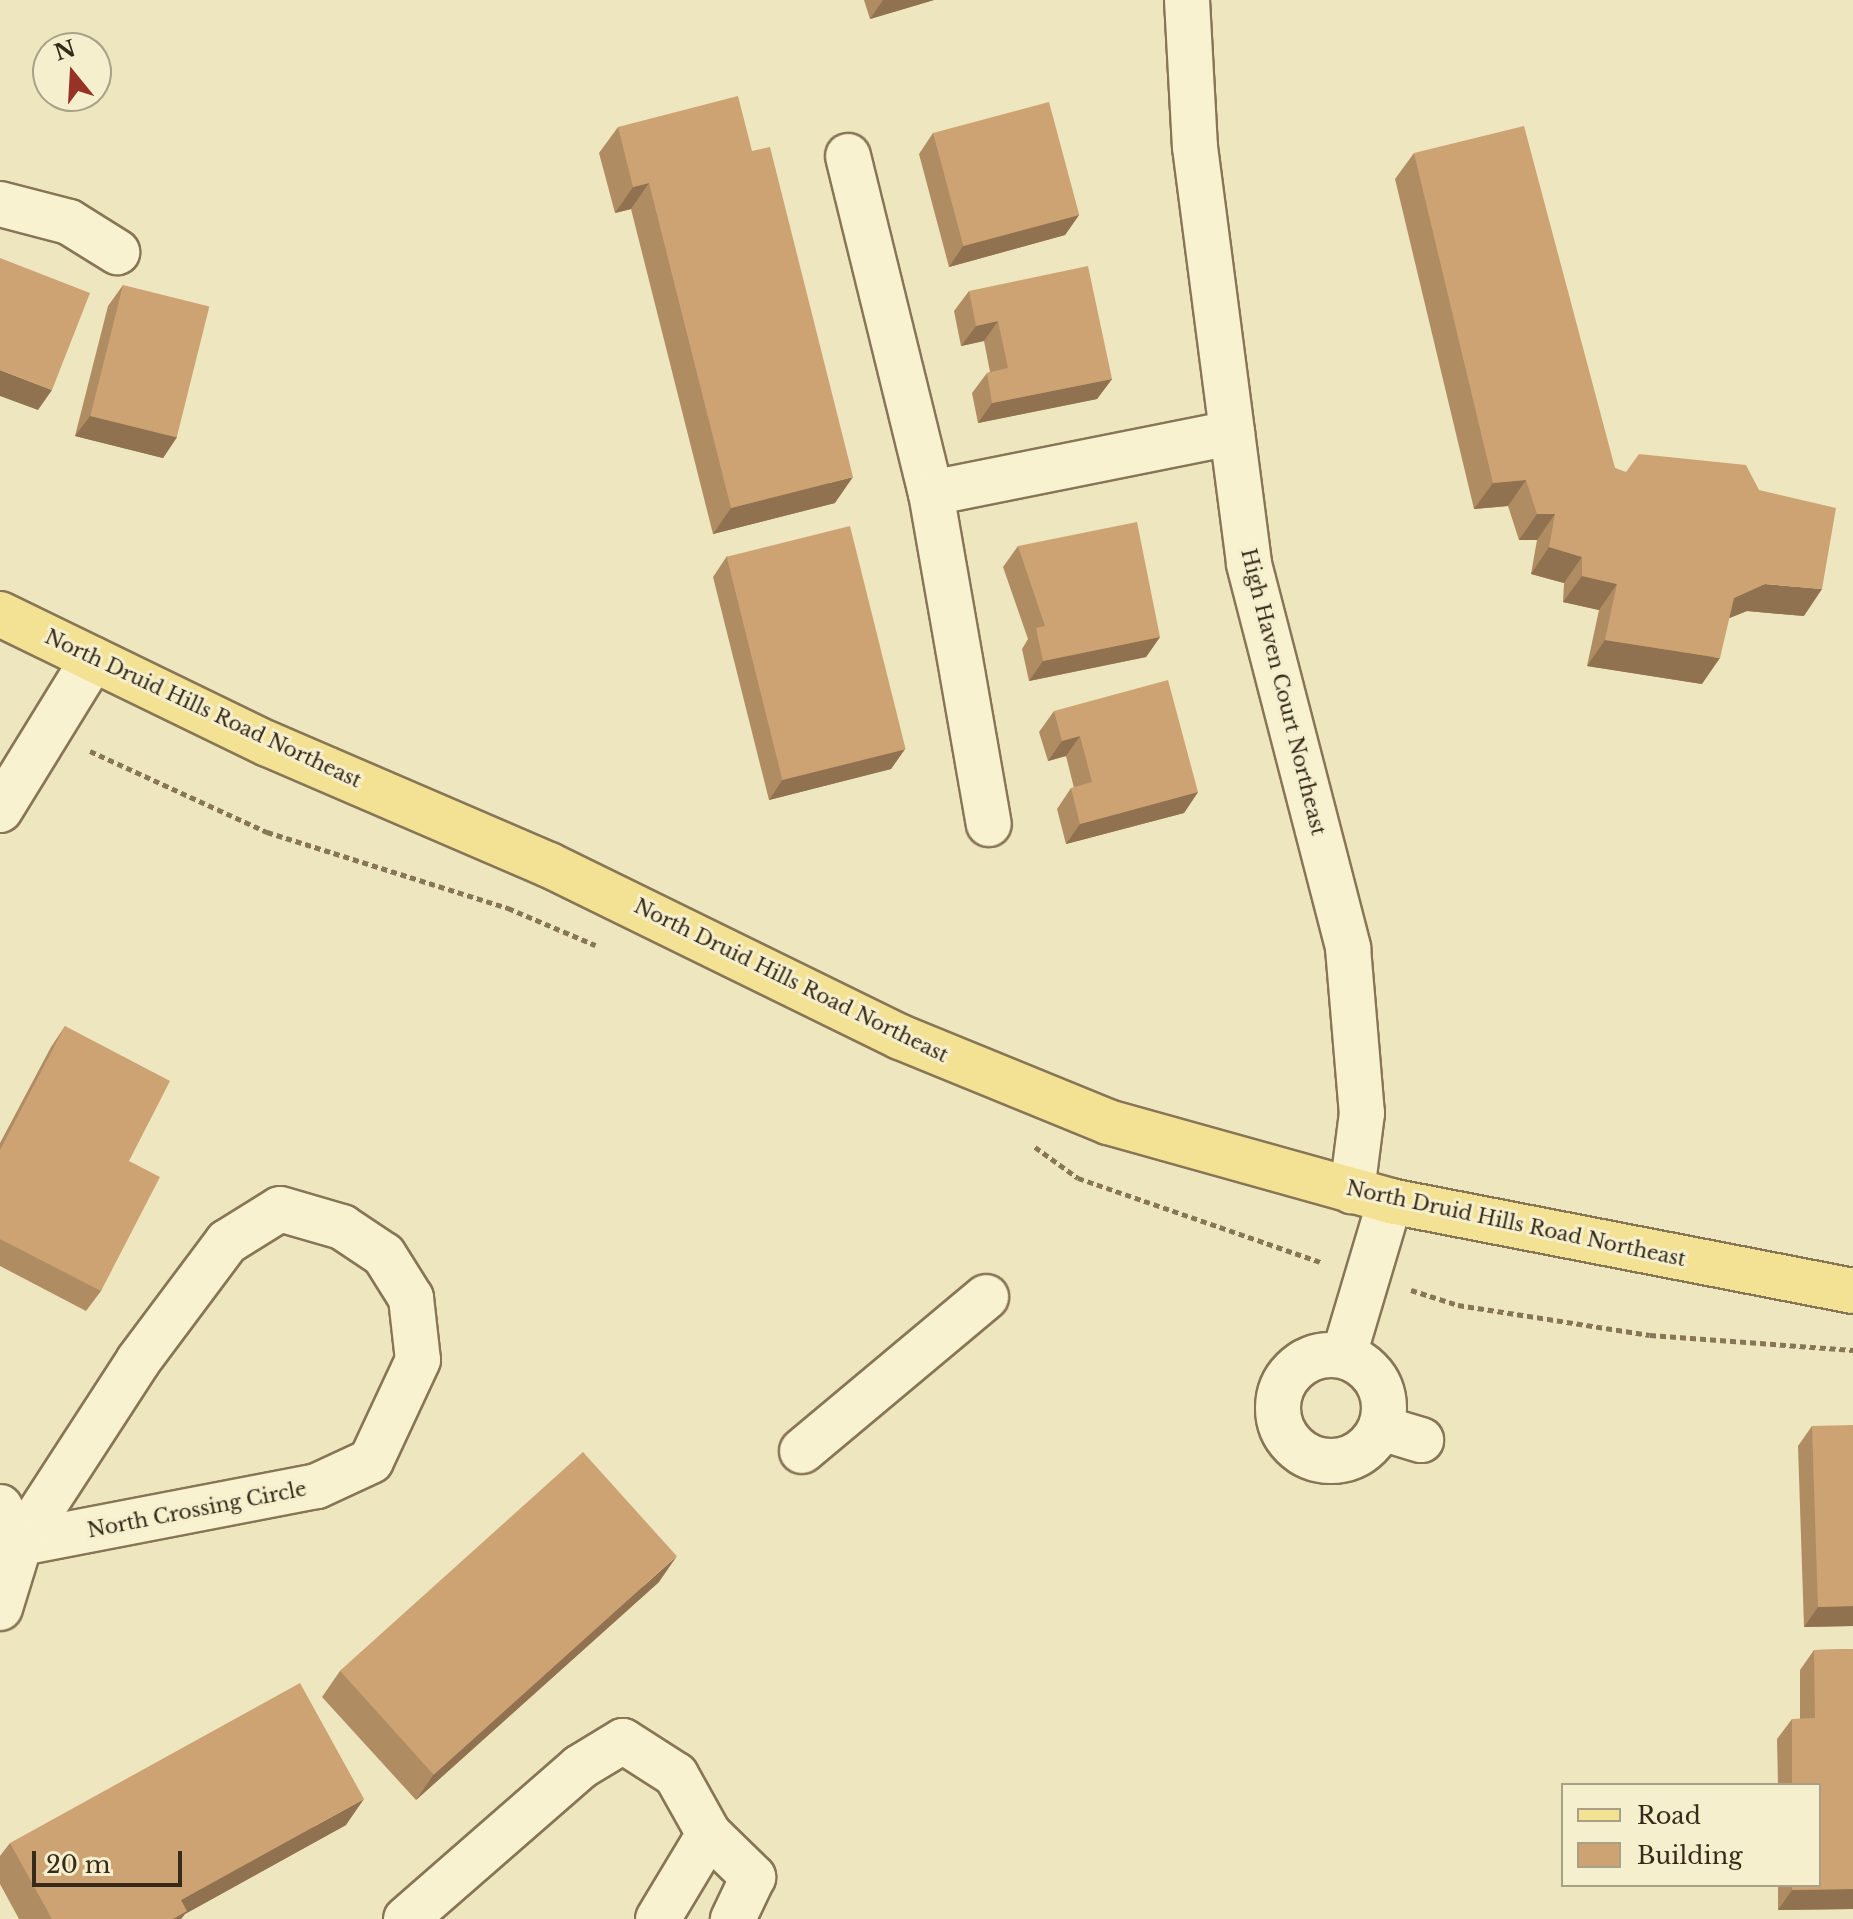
<!DOCTYPE html>
<style>
body{margin:0}
#map{position:relative;width:1853px;height:1919px;overflow:hidden;background:#eee6be;font-family:"Libre Baskerville",serif}
div>[style]{position:absolute}
.path>*{height:5px;margin-top:-2.5px;transform-origin:0;background:repeating-linear-gradient(90deg,#877656 0 6px,transparent 0 10px)}
.roads{filter:drop-shadow(2px 0 #877656) drop-shadow(-2px 0 #877656) drop-shadow(0 2px #877656) drop-shadow(0 -2px #877656)}
.minor>*{height:44px;margin:-22px;padding:0 22px;transform-origin:22px;border-radius:22px;background:#f9f2d1}
.minor>.ring{margin:-22px;padding:0;box-sizing:content-box;background:none;border:44px solid #f9f2d1;border-radius:50%}
.major>*{height:44px;margin:-22px;padding:0 22px;transform-origin:22px;border-radius:22px;background:#f3e194}
.wall>*{inset:0;background:#b08c63}
.shaded-wall>*{inset:0;background:#907250}
.building>*{inset:0;background:#cda373;transform-origin:0 0}
span{translate:-50% -50%;white-space:nowrap;text-align:center;line-height:1.15;-webkit-text-stroke:6px #f6efcd;paint-order:stroke}
.street-label{font-size:20px;color:#362b1b}
.legend{position:absolute;left:1561px;top:1783px;width:260px;height:104px;box-sizing:border-box;background:#f6efcd;border:2px solid #a9a186;margin:0;padding:10px 14px;list-style:none;font-size:24px;color:#362b1b}
.legend li{display:flex;align-items:center;gap:16px;height:40px}
.legend b{width:40px;border:2px solid #a9a186}
.north{position:absolute;left:32px;top:32px;width:80px;height:80px;box-sizing:border-box;background:#f6efcd;border:2px solid #a9a186;border-radius:50%;rotate:342deg;font-size:22px;font-weight:700;line-height:32px;text-align:center;color:#362b1b}
.north::after{content:'';display:block;margin:auto;width:28px;height:36px;background:#963226;clip-path:polygon(50% 0,100% 100%,50% 72%,0 100%)}
.scale{position:absolute;left:32px;top:1851px;width:150px;height:36px;box-sizing:border-box;border:4px solid #362b1b;border-top:0;padding-left:10px;font-size:24px;line-height:28px;white-space:nowrap;color:#362b1b;-webkit-text-stroke:6px #f6efcd;paint-order:stroke}
</style>
<div id="map">
<div class="path">
<i style="left:90px;top:751px;width:195px;rotate:24.6deg"></i>
<i style="left:267px;top:832px;width:253px;rotate:17.5deg"></i>
<i style="left:508px;top:908px;width:95px;rotate:23deg"></i>
<i style="left:1035px;top:1147px;width:53px;rotate:35.8deg"></i>
<i style="left:1078px;top:1178px;width:257px;rotate:19.1deg"></i>
<i style="left:1411px;top:1290px;width:49px;rotate:17.7deg"></i>
<i style="left:1458px;top:1305px;width:194px;rotate:8.9deg"></i>
<i style="left:1650px;top:1335px;width:204px;rotate:4.2deg"></i>
</div>
<div class="roads">
<div class="minor">
<i style="left:1187px;top:0;width:147px;rotate:86.9deg"></i>
<i style="left:1195px;top:147px;width:420px;rotate:82.6deg"></i>
<i style="left:1249px;top:564px;width:397px;rotate:75.5deg"></i>
<i style="left:1348px;top:948px;width:166px;rotate:85.2deg"></i>
<i style="left:1362px;top:1113px;width:79px;rotate:97.3deg"></i>
<i style="left:848px;top:156px;width:347px;rotate:76.2deg"></i>
<i style="left:931px;top:493px;width:336px;rotate:80.1deg"></i>
<i style="left:0;top:204px;width:71px;rotate:14.6deg"></i>
<i style="left:69px;top:222px;width:57px;rotate:32deg"></i>
<i style="left:931px;top:493px;width:307px;rotate:-11.3deg"></i>
<i style="left:0;top:810px;width:177px;rotate:-58.4deg"></i>
<i style="left:280px;top:1209px;width:65px;rotate:16.2deg"></i>
<i style="left:342px;top:1227px;width:50px;rotate:33.7deg"></i>
<i style="left:384px;top:1255px;width:51px;rotate:57.9deg"></i>
<i style="left:411px;top:1298px;width:62px;rotate:83.6deg"></i>
<i style="left:418px;top:1360px;width:111px;rotate:115deg"></i>
<i style="left:371px;top:1461px;width:60px;rotate:155.2deg"></i>
<i style="left:317px;top:1486px;width:302px;rotate:169.1deg"></i>
<i style="left:20px;top:1543px;width:217px;rotate:-57deg"></i>
<i style="left:138px;top:1361px;width:149px;rotate:-53.2deg"></i>
<i style="left:227px;top:1242px;width:62px;rotate:-31.9deg"></i>
<i class="ring" style="left:1278px;top:1355px;width:62px;height:62px"></i>
<i style="left:1344px;top:1355px;width:161px;rotate:-73.4deg"></i>
<i style="left:1381px;top:1428px;width:42px;rotate:16.7deg"></i>
<i style="left:802px;top:1451px;width:240px;rotate:-39.9deg"></i>
<i style="left:0;top:1507px;width:41px;rotate:60.9deg"></i>
<i style="left:20px;top:1543px;width:68px;rotate:107.1deg"></i>
<i style="left:709px;top:1834px;width:62px;rotate:44.3deg"></i>
<i style="left:753px;top:1877px;width:47px;rotate:115.5deg"></i>
<i style="left:406px;top:1919px;width:231px;rotate:-41.1deg"></i>
<i style="left:580px;top:1767px;width:50px;rotate:-31.2deg"></i>
<i style="left:623px;top:1741px;width:63px;rotate:32.7deg"></i>
<i style="left:676px;top:1775px;width:68px;rotate:60.8deg"></i>
<i style="left:709px;top:1834px;width:99px;rotate:121deg"></i>
</div>
<div class="major">
<i style="left:0;top:614px;width:298px;rotate:25.9deg"></i>
<i style="left:268px;top:744px;width:306px;rotate:23.3deg"></i>
<i style="left:549px;top:865px;width:391px;rotate:26.1deg"></i>
<i style="left:900px;top:1037px;width:225px;rotate:22.2deg"></i>
<i style="left:1108px;top:1122px;width:293px;rotate:15.6deg"></i>
<i style="left:1390px;top:1201px;width:472px;rotate:11deg"></i>
</div>
</div>
<div class="wall">
<i style="clip-path:polygon(864px 0,934px 0,870px 19px)"></i>
<i style="clip-path:polygon(618px 127px,752px 151px,835px 503px,713px 534px,631px 209px,615px 213px,599px 153px)"></i>
<i style="clip-path:polygon(933px 133px,1079px 215px,1065px 235px,949px 267px,919px 154px)"></i>
<i style="clip-path:polygon(1414px 153px,1615px 468px,1804px 616px,1747px 611px,1729px 618px,1702px 684px,1587px 666px,1599px 610px,1563px 602px,1564px 583px,1531px 574px,1537px 540px,1519px 540px,1508px 506px,1474px 509px,1395px 179px)"></i>
<i style="clip-path:polygon(123px 285px,177px 437px,163px 458px,75px 436px,108px 306px)"></i>
<i style="clip-path:polygon(969px 291px,1112px 379px,1097px 399px,978px 423px,972px 393px,987px 373px,990px 372px,984px 341px,961px 346px,954px 311px)"></i>
<i style="clip-path:polygon(1018px 546px,1160px 637px,1146px 657px,1029px 681px,1022px 649px,1028px 639px,1003px 567px)"></i>
<i style="clip-path:polygon(727px 556px,905px 749px,891px 769px,769px 800px,713px 577px)"></i>
<i style="clip-path:polygon(1054px 711px,1198px 792px,1184px 813px,1066px 844px,1057px 809px,1071px 788px,1074px 788px,1066px 756px,1048px 761px,1039px 732px)"></i>
<i style="clip-path:polygon(65px 1026px,129px 1161px,101px 1291px,86px 1311px,0 1266px,0 1143px,51px 1047px)"></i>
<i style="clip-path:polygon(1812px 1426px,1853px 1626px,1804px 1627px,1798px 1446px)"></i>
<i style="clip-path:polygon(659px 1582px,416px 1800px,322px 1697px,340px 1671px)"></i>
<i style="clip-path:polygon(1853px 1649px,1853px 1909px,1778px 1910px,1778px 1885px,1819px 1885px,1819px 1785px,1778px 1785px,1777px 1739px,1792px 1719px,1800px 1719px,1800px 1670px,1814px 1650px)"></i>
<i style="clip-path:polygon(346px 1825px,185px 1914px,181px 1919px,19px 1919px,0 1884px,0 1856px,10px 1843px)"></i>
</div>
<div class="shaded-wall">
<i style="clip-path:polygon(883px 0,934px 0,870px 19px)"></i>
<i style="clip-path:polygon(649px 183px,631px 209px,615px 213px,633px 187px)"></i>
<i style="clip-path:polygon(1079px 215px,1065px 235px,949px 267px,963px 246px)"></i>
<i style="clip-path:polygon(998px 321px,984px 341px,961px 346px,976px 326px)"></i>
<i style="clip-path:polygon(0 370px,52px 390px,38px 410px,0 396px)"></i>
<i style="clip-path:polygon(1112px 379px,1097px 399px,978px 423px,992px 403px)"></i>
<i style="clip-path:polygon(90px 416px,177px 437px,163px 458px,75px 436px)"></i>
<i style="clip-path:polygon(853px 477px,835px 503px,713px 534px,731px 508px)"></i>
<i style="clip-path:polygon(1526px 480px,1508px 506px,1474px 509px,1493px 483px)"></i>
<i style="clip-path:polygon(1537px 514px,1555px 514px,1537px 540px,1519px 540px)"></i>
<i style="clip-path:polygon(1549px 547px,1582px 557px,1564px 583px,1531px 574px)"></i>
<i style="clip-path:polygon(1582px 576px,1617px 584px,1599px 610px,1563px 602px)"></i>
<i style="clip-path:polygon(1765px 584px,1822px 589px,1804px 616px,1747px 611px,1715px 624px,1734px 598px)"></i>
<i style="clip-path:polygon(1160px 637px,1146px 657px,1029px 681px,1043px 661px)"></i>
<i style="clip-path:polygon(1605px 640px,1720px 658px,1702px 684px,1587px 666px)"></i>
<i style="clip-path:polygon(1080px 736px,1066px 756px,1048px 761px,1062px 741px)"></i>
<i style="clip-path:polygon(905px 749px,891px 769px,769px 800px,783px 779px)"></i>
<i style="clip-path:polygon(1198px 792px,1184px 813px,1066px 844px,1080px 824px)"></i>
<i style="clip-path:polygon(677px 1556px,659px 1582px,416px 1800px,434px 1774px)"></i>
<i style="clip-path:polygon(1853px 1606px,1853px 1626px,1804px 1627px,1818px 1607px)"></i>
<i style="clip-path:polygon(364px 1799px,346px 1825px,185px 1914px,181px 1919px,168px 1919px,181px 1900px)"></i>
<i style="clip-path:polygon(1853px 1889px,1853px 1909px,1778px 1910px,1792px 1890px)"></i>
</div>
<div class="building">
<i style="clip-path:polygon(738px 96px,752px 151px,770px 147px,853px 477px,731px 508px,649px 183px,633px 187px,618px 127px)"></i>
<i style="left:1049px;top:102px;width:117px;height:120px;rotate:75deg"></i>
<i style="clip-path:polygon(1524px 126px,1615px 468px,1626px 472px,1639px 454px,1746px 465px,1759px 490px,1836px 508px,1822px 589px,1765px 584px,1734px 598px,1720px 658px,1605px 640px,1617px 584px,1582px 576px,1582px 557px,1549px 547px,1555px 514px,1537px 514px,1526px 480px,1493px 483px,1414px 153px)"></i>
<i style="clip-path:polygon(0 258px,90px 293px,52px 390px,0 370px)"></i>
<i style="clip-path:polygon(1088px 266px,1112px 379px,992px 403px,987px 373px,1008px 368px,998px 321px,976px 326px,969px 291px)"></i>
<i style="left:123px;top:285px;width:89px;height:135px;rotate:14deg"></i>
<i style="clip-path:polygon(1137px 522px,1160px 637px,1043px 661px,1036px 628px,1045px 626px,1018px 546px)"></i>
<i style="left:850px;top:526px;width:230px;height:127px;rotate:76deg"></i>
<i style="clip-path:polygon(1168px 680px,1198px 792px,1080px 824px,1071px 788px,1092px 782px,1080px 736px,1062px 741px,1054px 711px)"></i>
<i style="clip-path:polygon(65px 1026px,170px 1081px,129px 1161px,160px 1177px,101px 1291px,0 1239px,0 1150px)"></i>
<i style="clip-path:polygon(1853px 1425px,1853px 1606px,1818px 1607px,1812px 1426px)"></i>
<i style="left:583px;top:1452px;width:140px;height:327px;rotate:48deg"></i>
<i style="clip-path:polygon(1853px 1649px,1853px 1889px,1792px 1890px,1792px 1885px,1819px 1885px,1819px 1785px,1792px 1785px,1792px 1719px,1815px 1718px,1814px 1650px)"></i>
<i style="clip-path:polygon(300px 1683px,364px 1799px,181px 1900px,187px 1911px,173px 1919px,52px 1919px,10px 1843px)"></i>
</div>
<div class="street-label">
<span style="left:1283px;top:692px;rotate:76deg">High Haven Court Northeast</span>
<span style="left:203px;top:709px;rotate:25deg">North Druid Hills Road Northeast</span>
<span style="left:791px;top:981px;rotate:26deg">North Druid Hills Road Northeast</span>
<span style="left:1516px;top:1224px;rotate:12deg">North Druid Hills Road Northeast</span>
<span style="left:197px;top:1510px;rotate:-11deg">North Crossing Circle</span>
</div>
<ul class="legend">
<li><b style="height:10px;background:#f3e194"></b>Road</li>
<li><b style="height:22px;background:#cda373"></b>Building</li>
</ul>
<div class="north">N</div>
<div class="scale">20 m</div>
</div>
